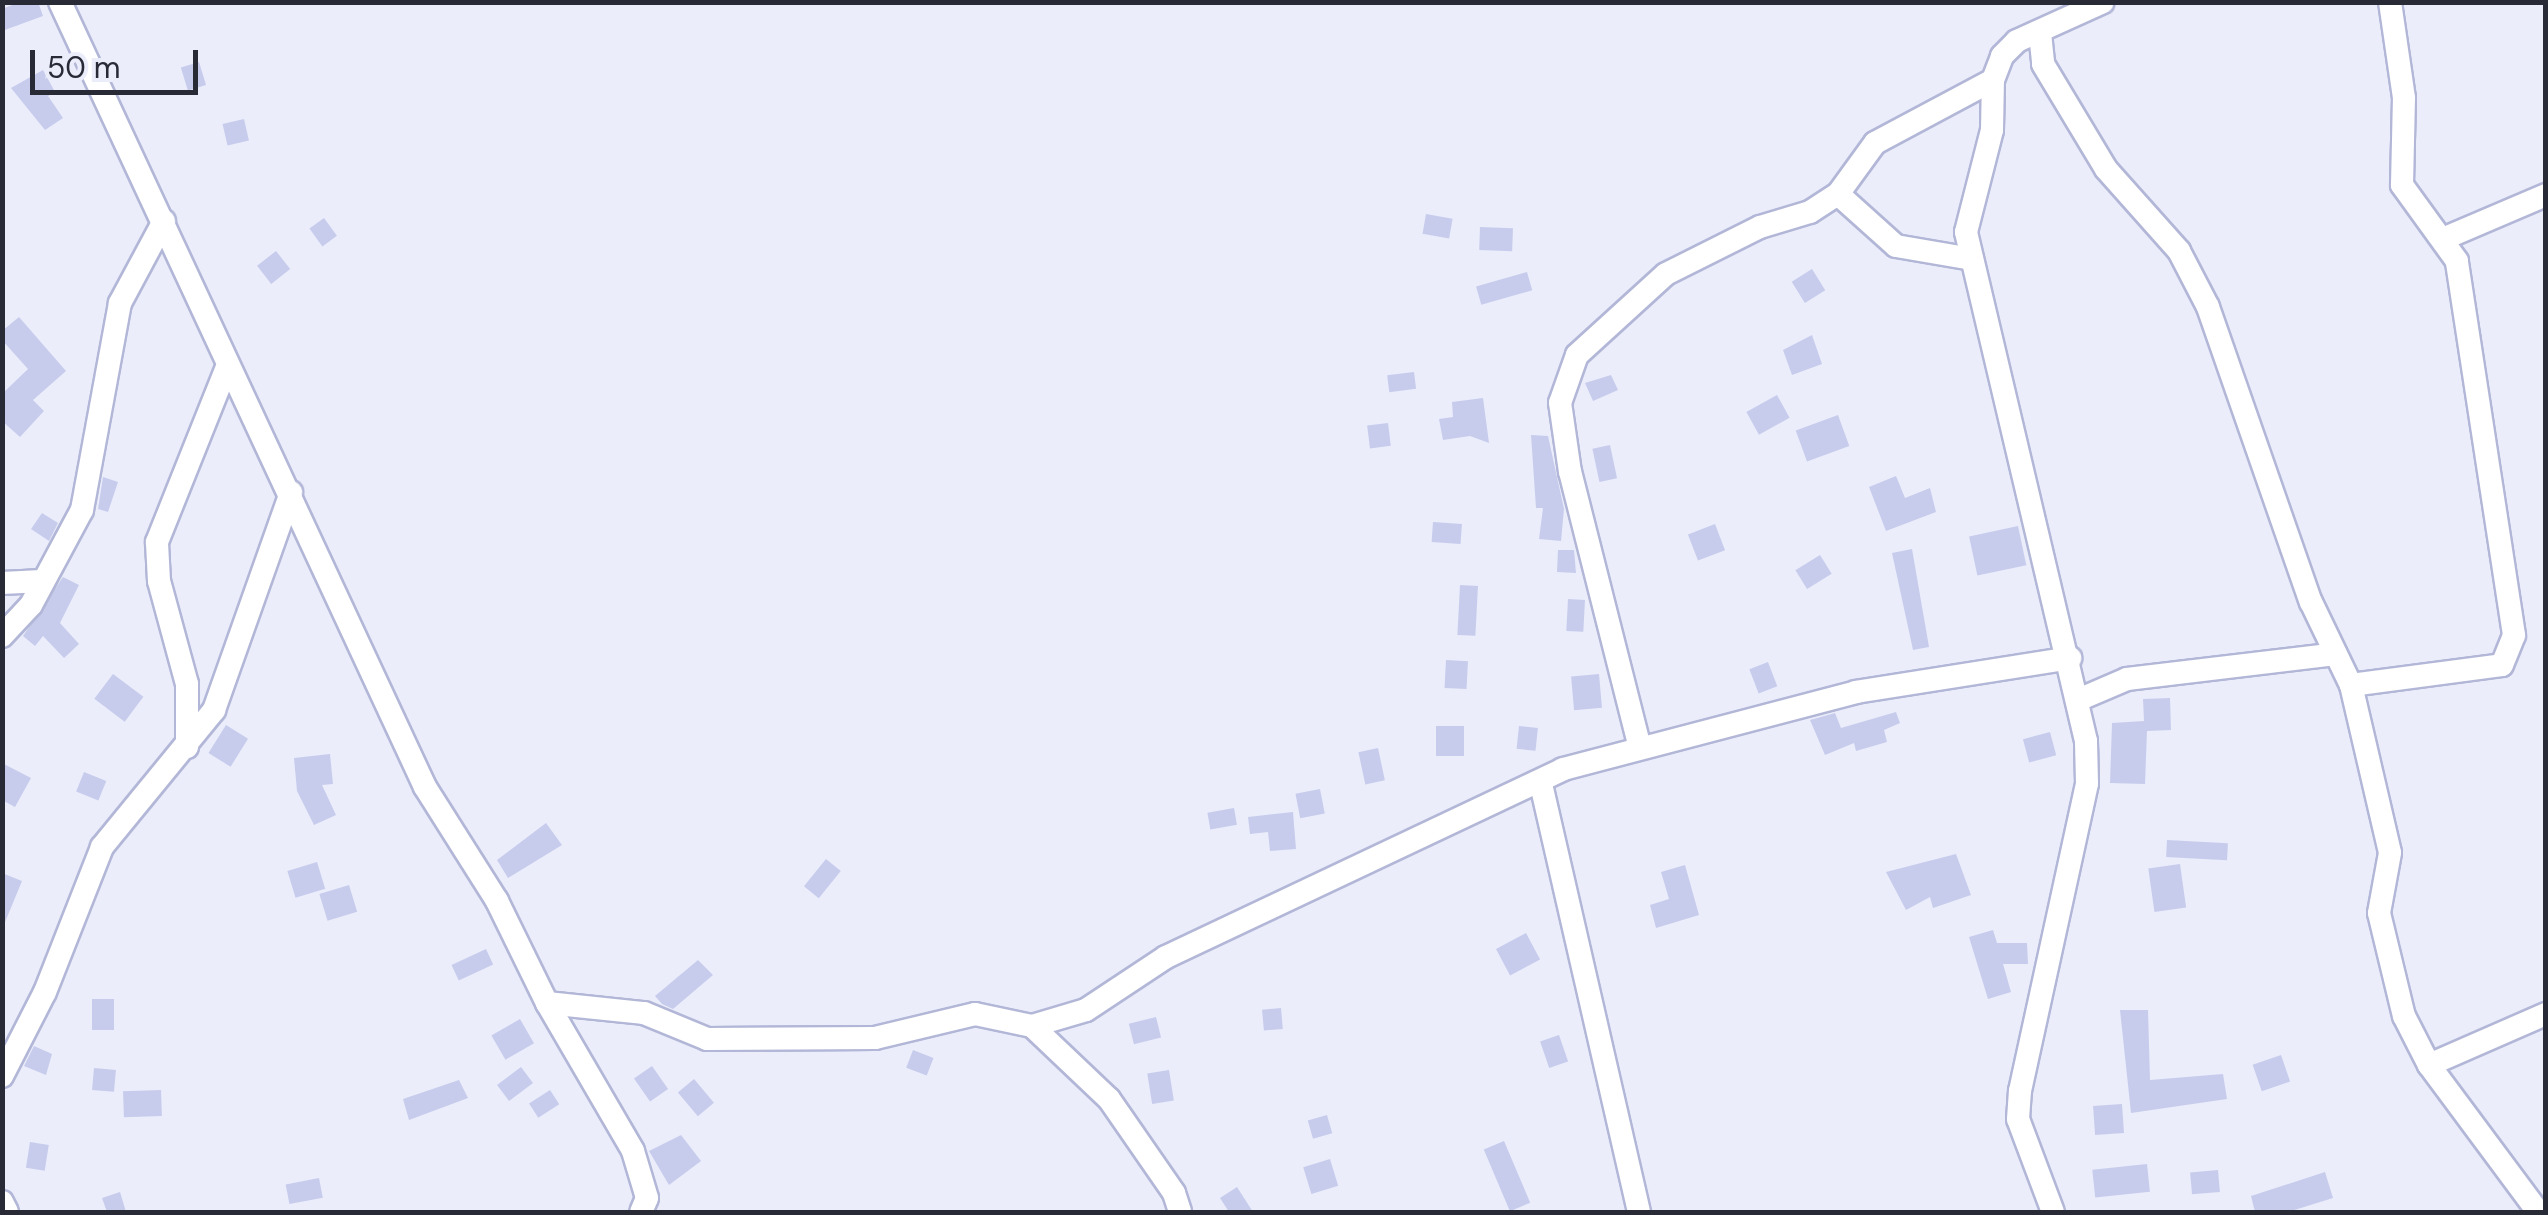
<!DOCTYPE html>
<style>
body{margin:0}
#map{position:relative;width:2548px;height:1215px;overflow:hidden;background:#ebedfb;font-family:"DM Sans",sans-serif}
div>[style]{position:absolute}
.building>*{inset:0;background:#c7ccec;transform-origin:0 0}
.roads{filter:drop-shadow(2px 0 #b3b7d7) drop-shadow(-2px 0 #b3b7d7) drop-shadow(0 2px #b3b7d7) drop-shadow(0 -2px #b3b7d7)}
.minor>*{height:22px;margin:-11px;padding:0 11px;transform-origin:11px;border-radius:11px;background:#fff}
span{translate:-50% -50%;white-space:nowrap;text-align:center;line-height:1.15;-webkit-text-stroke:10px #ebedfb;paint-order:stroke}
.frame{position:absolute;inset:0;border:5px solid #282a36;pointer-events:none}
.scale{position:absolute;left:30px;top:50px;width:168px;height:45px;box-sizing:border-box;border:5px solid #282a36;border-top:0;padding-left:12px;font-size:30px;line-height:35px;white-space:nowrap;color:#282a36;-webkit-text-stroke:8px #ebedfb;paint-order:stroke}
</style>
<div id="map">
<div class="building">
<i style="clip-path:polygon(20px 2px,38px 2px,43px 16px,2px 31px,2px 9px)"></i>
<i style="left:199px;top:62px;width:24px;height:19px;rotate:73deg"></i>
<i style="clip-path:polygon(43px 70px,55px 92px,48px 96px,63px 118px,45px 130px,11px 88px)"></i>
<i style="left:244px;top:119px;width:22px;height:22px;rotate:77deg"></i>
<i style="left:1426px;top:214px;width:27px;height:20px;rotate:10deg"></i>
<i style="left:324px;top:218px;width:22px;height:18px;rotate:54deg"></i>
<i style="left:1480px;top:227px;width:33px;height:23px;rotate:2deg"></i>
<i style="left:276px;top:251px;width:23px;height:24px;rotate:52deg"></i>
<i style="left:1812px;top:269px;width:25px;height:24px;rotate:58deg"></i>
<i style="left:1527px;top:272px;width:19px;height:53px;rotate:74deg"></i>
<i style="clip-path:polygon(19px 317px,66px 371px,33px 400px,44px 411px,20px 437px,2px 421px,2px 394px,28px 369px,2px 340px,2px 331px)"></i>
<i style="clip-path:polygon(1812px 335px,1822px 364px,1792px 375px,1783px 350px)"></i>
<i style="left:1414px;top:372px;width:17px;height:27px;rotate:83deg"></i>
<i style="clip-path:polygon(1611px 375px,1618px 390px,1593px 401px,1585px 383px)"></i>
<i style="left:1777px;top:395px;width:26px;height:35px;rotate:61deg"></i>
<i style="clip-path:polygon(1483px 398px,1489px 443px,1470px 436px,1443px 440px,1439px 419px,1453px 417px,1452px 402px)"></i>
<i style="left:1838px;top:415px;width:33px;height:45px;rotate:70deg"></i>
<i style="left:1388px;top:423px;width:23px;height:21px;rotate:83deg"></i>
<i style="clip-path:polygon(1531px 435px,1548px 436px,1564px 509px,1561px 541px,1539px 539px,1543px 508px,1536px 508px)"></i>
<i style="left:1610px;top:445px;width:34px;height:18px;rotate:78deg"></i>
<i style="clip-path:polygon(1896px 476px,1905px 498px,1930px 488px,1936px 512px,1886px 531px,1869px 487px)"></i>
<i style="clip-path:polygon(103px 477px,118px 482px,108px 512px,98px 509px)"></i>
<i style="clip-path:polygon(42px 513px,58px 523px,49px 541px,31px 529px)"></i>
<i style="left:1433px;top:522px;width:29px;height:20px;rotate:4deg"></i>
<i style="left:1715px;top:524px;width:28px;height:29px;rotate:69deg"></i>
<i style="left:2018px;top:526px;width:40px;height:50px;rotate:78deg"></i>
<i style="clip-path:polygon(1912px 549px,1929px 647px,1913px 650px,1892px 553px)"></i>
<i style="clip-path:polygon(1558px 550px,1574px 550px,1576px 573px,1557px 572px)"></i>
<i style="left:1820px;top:555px;width:22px;height:29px;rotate:58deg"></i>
<i style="clip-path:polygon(63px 577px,79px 585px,60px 623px,79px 644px,64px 658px,43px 636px,35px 646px,23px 636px)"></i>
<i style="left:1460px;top:585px;width:18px;height:50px;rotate:3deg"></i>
<i style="left:1568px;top:599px;width:17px;height:32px;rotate:3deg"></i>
<i style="left:1446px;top:660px;width:22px;height:28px;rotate:3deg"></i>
<i style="left:1768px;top:662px;width:26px;height:20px;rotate:69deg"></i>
<i style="left:113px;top:674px;width:38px;height:31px;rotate:37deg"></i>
<i style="left:1599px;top:674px;width:34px;height:28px;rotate:85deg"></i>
<i style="clip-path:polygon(2170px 698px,2171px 730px,2147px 731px,2145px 784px,2110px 783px,2112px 723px,2144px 721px,2143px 699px)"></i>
<i style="clip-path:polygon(1896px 712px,1900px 723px,1884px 730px,1887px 742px,1856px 751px,1854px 743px,1825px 755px,1810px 720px,1835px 713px,1841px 728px)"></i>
<i style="left:226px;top:725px;width:26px;height:33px;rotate:32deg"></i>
<i style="left:1436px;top:726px;width:28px;height:30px"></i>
<i style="left:1519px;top:726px;width:19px;height:23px;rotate:6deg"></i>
<i style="left:2050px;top:732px;width:24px;height:28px;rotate:75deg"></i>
<i style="left:1378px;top:748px;width:33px;height:20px;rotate:78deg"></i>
<i style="clip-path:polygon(330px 754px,333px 784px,322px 785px,336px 815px,314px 825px,297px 791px,294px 758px)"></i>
<i style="clip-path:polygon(2px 763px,31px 778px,15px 807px,2px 800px)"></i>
<i style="left:84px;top:772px;width:24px;height:21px;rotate:22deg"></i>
<i style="left:1320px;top:789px;width:25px;height:25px;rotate:79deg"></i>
<i style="left:1234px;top:808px;width:17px;height:27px;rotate:80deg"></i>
<i style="clip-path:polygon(1293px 812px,1296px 849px,1270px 851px,1268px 832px,1250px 834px,1248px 817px)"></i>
<i style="clip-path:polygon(546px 823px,562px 845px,508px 878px,497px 860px)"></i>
<i style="left:2167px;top:840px;width:61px;height:17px;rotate:3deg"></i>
<i style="clip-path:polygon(1956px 854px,1971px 895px,1933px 908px,1930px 897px,1906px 910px,1886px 872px)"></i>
<i style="left:826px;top:859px;width:19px;height:35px;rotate:39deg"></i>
<i style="left:317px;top:862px;width:28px;height:31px;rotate:73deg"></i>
<i style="left:2180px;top:864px;width:44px;height:32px;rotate:82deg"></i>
<i style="clip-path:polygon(1685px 865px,1699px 915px,1656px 928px,1650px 905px,1669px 899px,1661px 872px)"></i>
<i style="clip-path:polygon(2px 873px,22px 881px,3px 927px,2px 927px)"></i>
<i style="left:349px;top:885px;width:28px;height:31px;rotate:73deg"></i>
<i style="clip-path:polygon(1993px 930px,1997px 943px,2027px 943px,2028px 964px,2003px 964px,2011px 992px,1988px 999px,1969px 937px)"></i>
<i style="left:1526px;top:933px;width:30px;height:34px;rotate:62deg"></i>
<i style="left:486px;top:949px;width:17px;height:38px;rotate:65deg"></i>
<i style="clip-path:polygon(698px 960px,713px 975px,673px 1009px,662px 1004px,655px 996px)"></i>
<i style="left:92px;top:999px;width:22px;height:31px"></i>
<i style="left:1281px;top:1008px;width:21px;height:19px;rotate:85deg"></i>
<i style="clip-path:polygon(2120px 1010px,2148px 1010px,2150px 1080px,2223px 1074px,2227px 1099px,2131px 1113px)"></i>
<i style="left:1156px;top:1017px;width:21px;height:28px;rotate:76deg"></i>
<i style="left:520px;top:1019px;width:28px;height:33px;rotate:60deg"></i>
<i style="left:1559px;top:1035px;width:28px;height:20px;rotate:71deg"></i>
<i style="clip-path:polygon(34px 1046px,52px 1054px,46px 1075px,24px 1066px)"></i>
<i style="left:913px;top:1050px;width:22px;height:19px;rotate:21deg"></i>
<i style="left:2281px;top:1055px;width:28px;height:30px;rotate:71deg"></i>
<i style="left:652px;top:1066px;width:28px;height:22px;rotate:55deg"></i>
<i style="left:521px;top:1067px;width:20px;height:30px;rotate:53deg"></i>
<i style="left:94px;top:1068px;width:22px;height:22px;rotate:5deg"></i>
<i style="left:1169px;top:1070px;width:31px;height:22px;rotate:81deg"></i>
<i style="left:694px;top:1079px;width:31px;height:21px;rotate:50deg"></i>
<i style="clip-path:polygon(459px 1080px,468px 1098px,409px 1120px,403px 1099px)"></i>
<i style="left:161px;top:1090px;width:26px;height:38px;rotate:88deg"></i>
<i style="left:550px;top:1090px;width:17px;height:25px;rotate:57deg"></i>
<i style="left:2122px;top:1104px;width:29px;height:29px;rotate:86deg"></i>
<i style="left:1327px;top:1115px;width:19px;height:20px;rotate:74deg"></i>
<i style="clip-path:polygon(681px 1135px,701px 1161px,669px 1185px,649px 1151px)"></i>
<i style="left:1504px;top:1141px;width:67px;height:22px;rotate:67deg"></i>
<i style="left:30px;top:1142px;width:19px;height:26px;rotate:9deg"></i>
<i style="left:1330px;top:1159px;width:28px;height:28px;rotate:73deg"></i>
<i style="left:2147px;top:1164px;width:28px;height:55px;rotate:84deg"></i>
<i style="left:2218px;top:1170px;width:22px;height:28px;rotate:85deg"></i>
<i style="clip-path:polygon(2325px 1172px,2333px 1198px,2288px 1212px,2255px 1212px,2251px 1196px)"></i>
<i style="left:319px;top:1178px;width:20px;height:34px;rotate:79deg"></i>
<i style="clip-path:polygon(1237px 1187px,1253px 1212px,1229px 1212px,1220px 1198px)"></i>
<i style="clip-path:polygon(120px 1192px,126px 1212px,107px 1212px,102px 1198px)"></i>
</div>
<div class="roads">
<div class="minor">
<i style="left:60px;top:2px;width:866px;rotate:65.06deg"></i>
<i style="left:425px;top:787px;width:135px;rotate:57.7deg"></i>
<i style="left:497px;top:901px;width:114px;rotate:63.9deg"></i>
<i style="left:547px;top:1003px;width:171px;rotate:59.8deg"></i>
<i style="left:633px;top:1151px;width:49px;rotate:73.4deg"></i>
<i style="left:647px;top:1198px;width:15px;rotate:113deg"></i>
<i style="left:2040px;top:33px;width:31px;rotate:84deg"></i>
<i style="left:2043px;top:64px;width:122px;rotate:59deg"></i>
<i style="left:2106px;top:169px;width:110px;rotate:48.3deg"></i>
<i style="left:2179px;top:251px;width:63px;rotate:62.6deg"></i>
<i style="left:2208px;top:307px;width:312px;rotate:70.8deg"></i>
<i style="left:2311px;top:602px;width:92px;rotate:64.3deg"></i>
<i style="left:2351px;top:685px;width:172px;rotate:76.9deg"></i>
<i style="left:2390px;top:853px;width:61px;rotate:100.4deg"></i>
<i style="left:2379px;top:913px;width:106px;rotate:76.4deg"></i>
<i style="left:2404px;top:1016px;width:55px;rotate:63deg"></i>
<i style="left:2429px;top:1065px;width:183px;rotate:53.4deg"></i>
<i style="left:1838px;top:194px;width:78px;rotate:41.9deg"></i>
<i style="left:1896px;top:246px;width:77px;rotate:9.7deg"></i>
<i style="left:2445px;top:238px;width:110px;rotate:-23.1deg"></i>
<i style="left:2px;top:583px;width:40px;rotate:-2.9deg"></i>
<i style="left:2px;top:636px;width:42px;rotate:-46.9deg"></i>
<i style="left:31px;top:605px;width:108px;rotate:-61.8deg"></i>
<i style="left:82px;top:510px;width:210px;rotate:-79.6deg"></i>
<i style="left:120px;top:303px;width:93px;rotate:-61.8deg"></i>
<i style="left:2351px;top:685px;width:152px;rotate:-7.5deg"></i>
<i style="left:2502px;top:665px;width:32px;rotate:-68deg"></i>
<i style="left:2514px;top:635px;width:378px;rotate:-98.7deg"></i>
<i style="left:2457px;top:261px;width:94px;rotate:-125.9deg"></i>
<i style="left:2402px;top:185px;width:87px;rotate:-88.7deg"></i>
<i style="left:2404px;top:98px;width:97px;rotate:-98.3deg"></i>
<i style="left:2078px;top:700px;width:53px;rotate:-23.2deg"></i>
<i style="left:2127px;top:679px;width:210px;rotate:-6.8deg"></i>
<i style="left:187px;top:747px;width:63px;rotate:-90deg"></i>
<i style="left:187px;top:684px;width:107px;rotate:-105.2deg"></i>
<i style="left:159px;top:581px;width:39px;rotate:-93deg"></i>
<i style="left:157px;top:542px;width:188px;rotate:-68.2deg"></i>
<i style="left:1640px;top:748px;width:285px;rotate:-104.2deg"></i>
<i style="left:1570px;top:472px;width:70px;rotate:-98.2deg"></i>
<i style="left:1560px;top:403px;width:51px;rotate:-70.5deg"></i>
<i style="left:1577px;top:355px;width:120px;rotate:-42.3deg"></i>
<i style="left:1666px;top:274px;width:105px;rotate:-26.6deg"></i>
<i style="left:1760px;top:227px;width:52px;rotate:-16.7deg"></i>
<i style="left:1810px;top:212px;width:33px;rotate:-33deg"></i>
<i style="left:1838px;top:194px;width:63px;rotate:-54deg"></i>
<i style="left:1875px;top:143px;width:134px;rotate:-28.1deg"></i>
<i style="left:1541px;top:784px;width:439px;rotate:77.1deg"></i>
<i style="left:547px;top:1003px;width:98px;rotate:5.9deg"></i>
<i style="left:644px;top:1013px;width:68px;rotate:22.4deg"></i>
<i style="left:707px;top:1039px;width:168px;rotate:-0.3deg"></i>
<i style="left:875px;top:1038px;width:103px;rotate:-13.5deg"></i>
<i style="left:975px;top:1014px;width:58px;rotate:11.9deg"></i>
<i style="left:1032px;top:1026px;width:106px;rotate:43.5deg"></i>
<i style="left:1109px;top:1099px;width:114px;rotate:55.3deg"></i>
<i style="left:1174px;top:1193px;width:20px;rotate:72deg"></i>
<i style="left:1032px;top:1026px;width:56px;rotate:-16.5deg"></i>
<i style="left:1086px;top:1010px;width:96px;rotate:-33.5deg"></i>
<i style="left:1166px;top:957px;width:439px;rotate:-25.3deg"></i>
<i style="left:1563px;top:769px;width:303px;rotate:-14.7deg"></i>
<i style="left:1856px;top:692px;width:217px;rotate:-9deg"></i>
<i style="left:2429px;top:1065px;width:128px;rotate:-23.6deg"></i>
<i style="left:2px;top:1076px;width:94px;rotate:-62.9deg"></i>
<i style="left:45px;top:992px;width:156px;rotate:-68.5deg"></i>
<i style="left:102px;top:847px;width:177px;rotate:-50.7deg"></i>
<i style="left:214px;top:710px;width:231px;rotate:-70.5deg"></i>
<i style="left:2px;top:1202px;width:11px;rotate:63deg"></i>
<i style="left:2053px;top:1212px;width:99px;rotate:-110.6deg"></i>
<i style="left:2018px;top:1119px;width:28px;rotate:-86deg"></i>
<i style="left:2020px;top:1091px;width:315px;rotate:-77.7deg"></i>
<i style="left:2087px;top:783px;width:42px;rotate:-91.4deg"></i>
<i style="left:2086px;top:741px;width:523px;rotate:-103.27deg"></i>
<i style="left:1966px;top:232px;width:105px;rotate:-75.7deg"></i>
<i style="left:1992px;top:130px;width:50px;rotate:-88.9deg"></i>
<i style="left:1993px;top:80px;width:26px;rotate:-69deg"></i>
<i style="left:2002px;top:56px;width:21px;rotate:-45deg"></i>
<i style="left:2017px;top:41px;width:94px;rotate:-24.4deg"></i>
</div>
</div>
<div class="frame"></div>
<div class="scale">50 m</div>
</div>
